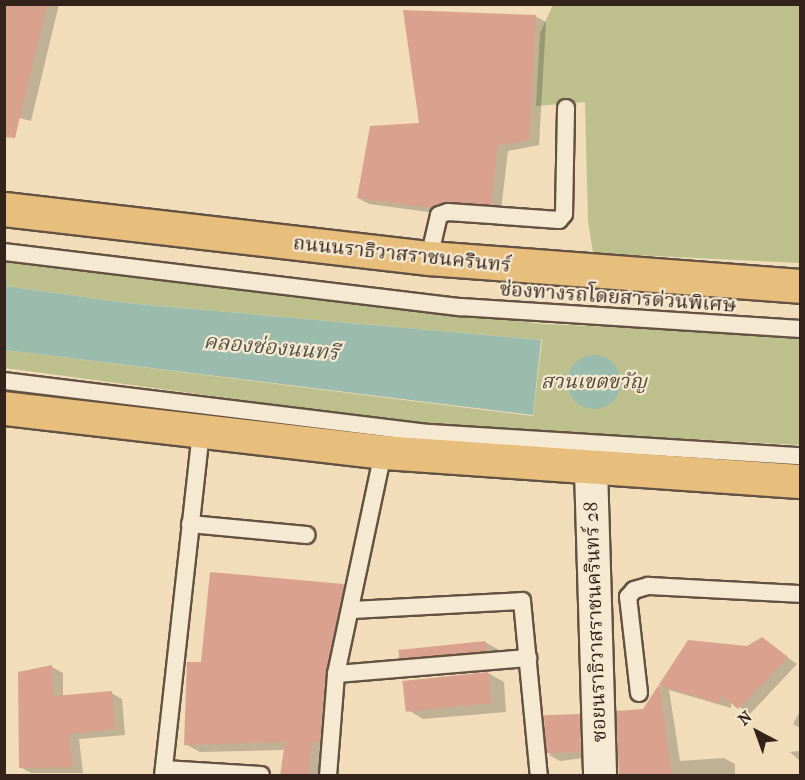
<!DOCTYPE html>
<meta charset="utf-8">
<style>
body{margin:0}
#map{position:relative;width:805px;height:780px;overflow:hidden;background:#f1ddba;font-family:"IM FELL French Canon","Noto Serif Thai",serif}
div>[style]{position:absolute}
.green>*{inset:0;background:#bdc08d}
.water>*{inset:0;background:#9bbcad}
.round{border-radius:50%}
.shadow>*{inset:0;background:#0003}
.building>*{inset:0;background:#daa28e;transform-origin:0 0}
.roads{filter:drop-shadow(2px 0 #635242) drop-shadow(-2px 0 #635242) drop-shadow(0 2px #635242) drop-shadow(0 -2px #635242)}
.lane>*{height:16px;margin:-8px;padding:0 8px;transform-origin:8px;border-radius:8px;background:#f6e9d2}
.street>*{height:32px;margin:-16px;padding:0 16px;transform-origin:16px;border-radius:16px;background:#f6e9d2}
.primary>*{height:33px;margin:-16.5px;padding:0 16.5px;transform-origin:16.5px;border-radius:16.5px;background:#e8be7d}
span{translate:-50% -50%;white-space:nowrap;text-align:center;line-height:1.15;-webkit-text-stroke:4.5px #f6e9d2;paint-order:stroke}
.street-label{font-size:20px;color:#34231a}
.park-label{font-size:20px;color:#564a37;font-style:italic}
.water-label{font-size:21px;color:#535146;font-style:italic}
.frame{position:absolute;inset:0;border:6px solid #34231a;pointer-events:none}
.north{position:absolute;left:727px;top:702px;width:60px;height:60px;-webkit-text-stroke:4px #f6e9d2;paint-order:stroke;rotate:319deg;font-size:16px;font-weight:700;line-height:24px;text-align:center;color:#34231a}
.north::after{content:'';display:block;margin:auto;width:21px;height:27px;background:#34231a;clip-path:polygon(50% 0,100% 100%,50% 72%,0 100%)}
</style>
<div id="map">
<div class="green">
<i style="clip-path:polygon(553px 5px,800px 5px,800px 263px,593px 253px,588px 221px,585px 102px,536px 106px,540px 33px)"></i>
<i style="clip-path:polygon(5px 260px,543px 324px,800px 335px,800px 445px,428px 425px,5px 368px,5px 350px,533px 416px,542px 340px,126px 303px,5px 286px)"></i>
</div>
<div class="water">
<i style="clip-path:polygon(5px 286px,126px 303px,541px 340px,533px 415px,5px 350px)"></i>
<i class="round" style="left:567px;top:355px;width:54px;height:54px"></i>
</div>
<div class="shadow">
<i style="clip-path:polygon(4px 4px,59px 4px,31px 121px,4px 114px)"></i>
<i style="clip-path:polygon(535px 16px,546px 22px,539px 145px,508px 151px,501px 210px,443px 214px,369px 204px,358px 198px,421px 124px)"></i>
<i style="clip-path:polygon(212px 573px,344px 586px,358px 594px,324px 776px,281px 776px,285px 750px,200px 752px,185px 744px,203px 664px)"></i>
<i style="clip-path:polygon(762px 639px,797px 664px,750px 714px,731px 701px,731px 708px,669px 690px,680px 761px,724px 758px,735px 764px,735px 776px,619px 776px,644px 710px,689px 642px,748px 647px)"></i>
<i style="clip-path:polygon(485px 642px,501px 651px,501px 659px,417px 666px,401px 657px)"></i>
<i style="clip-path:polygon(52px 667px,63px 673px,63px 696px,111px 693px,122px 699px,125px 735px,79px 739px,83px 773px,31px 773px,20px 767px)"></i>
<i style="clip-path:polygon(488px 673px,504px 682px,506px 712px,423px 719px,408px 710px)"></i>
<i style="clip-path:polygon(800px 711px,800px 728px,793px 724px)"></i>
<i style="clip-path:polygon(580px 715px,591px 722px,592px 757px,560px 761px,549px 755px)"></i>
<i style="clip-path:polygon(800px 751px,800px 761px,790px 752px)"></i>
</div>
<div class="building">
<i style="clip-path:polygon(4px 4px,47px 4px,15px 138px,4px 137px)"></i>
<i style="clip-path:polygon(403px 10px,536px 15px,529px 140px,498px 145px,491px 205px,448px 202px,431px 208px,357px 198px,370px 126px,419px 123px)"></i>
<i style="clip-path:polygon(210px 572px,344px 584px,326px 672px,320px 741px,312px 742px,308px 776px,280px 776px,285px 742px,184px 745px,187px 662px,201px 662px)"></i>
<i style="clip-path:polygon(762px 637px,788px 657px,738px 709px,720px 694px,721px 704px,659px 685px,672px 776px,619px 776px,616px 711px,643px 709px,688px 640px,747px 646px)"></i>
<i style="left:485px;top:641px;width:10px;height:87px;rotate:84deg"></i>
<i style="clip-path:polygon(52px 665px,53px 696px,112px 691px,115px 729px,68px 734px,73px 767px,19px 768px,18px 672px)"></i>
<i style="left:488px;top:672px;width:31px;height:86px;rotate:84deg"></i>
<i style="left:580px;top:714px;width:38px;height:36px;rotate:88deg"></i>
</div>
<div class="roads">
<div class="lane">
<i style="left:4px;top:252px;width:460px;rotate:6.9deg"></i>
<i style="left:461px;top:307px;width:340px;rotate:3.7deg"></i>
<i style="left:429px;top:258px;width:44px;rotate:-76.9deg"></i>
<i style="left:439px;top:215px;width:9px;rotate:-18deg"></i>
<i style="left:448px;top:212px;width:111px;rotate:4.1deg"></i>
<i style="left:559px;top:220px;width:8px;rotate:-50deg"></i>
<i style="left:564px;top:214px;width:106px;rotate:-88.9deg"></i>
<i style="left:4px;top:381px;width:429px;rotate:7deg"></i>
<i style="left:430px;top:433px;width:371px;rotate:3.6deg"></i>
<i style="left:190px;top:524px;width:117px;rotate:5.4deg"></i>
<i style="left:351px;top:610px;width:171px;rotate:-3deg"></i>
<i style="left:522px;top:601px;width:176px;rotate:84.5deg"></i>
<i style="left:336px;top:674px;width:227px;rotate:-78deg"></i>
<i style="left:639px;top:693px;width:97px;rotate:-96.5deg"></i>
<i style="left:628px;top:597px;width:9px;rotate:-49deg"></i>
<i style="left:634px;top:590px;width:15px;rotate:-16deg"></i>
<i style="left:648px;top:586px;width:152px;rotate:3deg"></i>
<i style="left:164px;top:769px;width:97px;rotate:3.5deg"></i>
<i style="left:163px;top:776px;width:346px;rotate:-83.7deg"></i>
<i style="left:328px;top:776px;width:102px;rotate:-85.5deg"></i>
<i style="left:336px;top:674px;width:193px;rotate:-4.8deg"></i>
</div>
<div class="street">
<i style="left:591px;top:469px;width:307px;rotate:88.3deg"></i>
</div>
<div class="primary">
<i style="left:4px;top:209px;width:428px;rotate:6.6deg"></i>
<i style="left:429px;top:258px;width:372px;rotate:4.3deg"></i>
<i style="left:4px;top:408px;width:382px;rotate:6.6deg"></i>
<i style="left:383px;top:452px;width:418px;rotate:4deg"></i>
</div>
</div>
<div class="street-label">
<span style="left:402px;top:254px;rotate:6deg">ถนนนราธิวาสราชนครินทร์</span>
<span style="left:618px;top:297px;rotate:4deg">ช่องทางรถโดยสารด่วนพิเศษ</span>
<span style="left:595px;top:622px;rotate:-92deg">ซอยนราธิวาสราชนครินทร์ 28</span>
</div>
<div class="park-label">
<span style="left:594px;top:381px">สวนเขตขวัญ</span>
</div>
<div class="water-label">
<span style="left:271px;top:347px;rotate:5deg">คลองช่องนนทรี</span>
</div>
<div class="frame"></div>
<div class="north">N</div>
</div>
